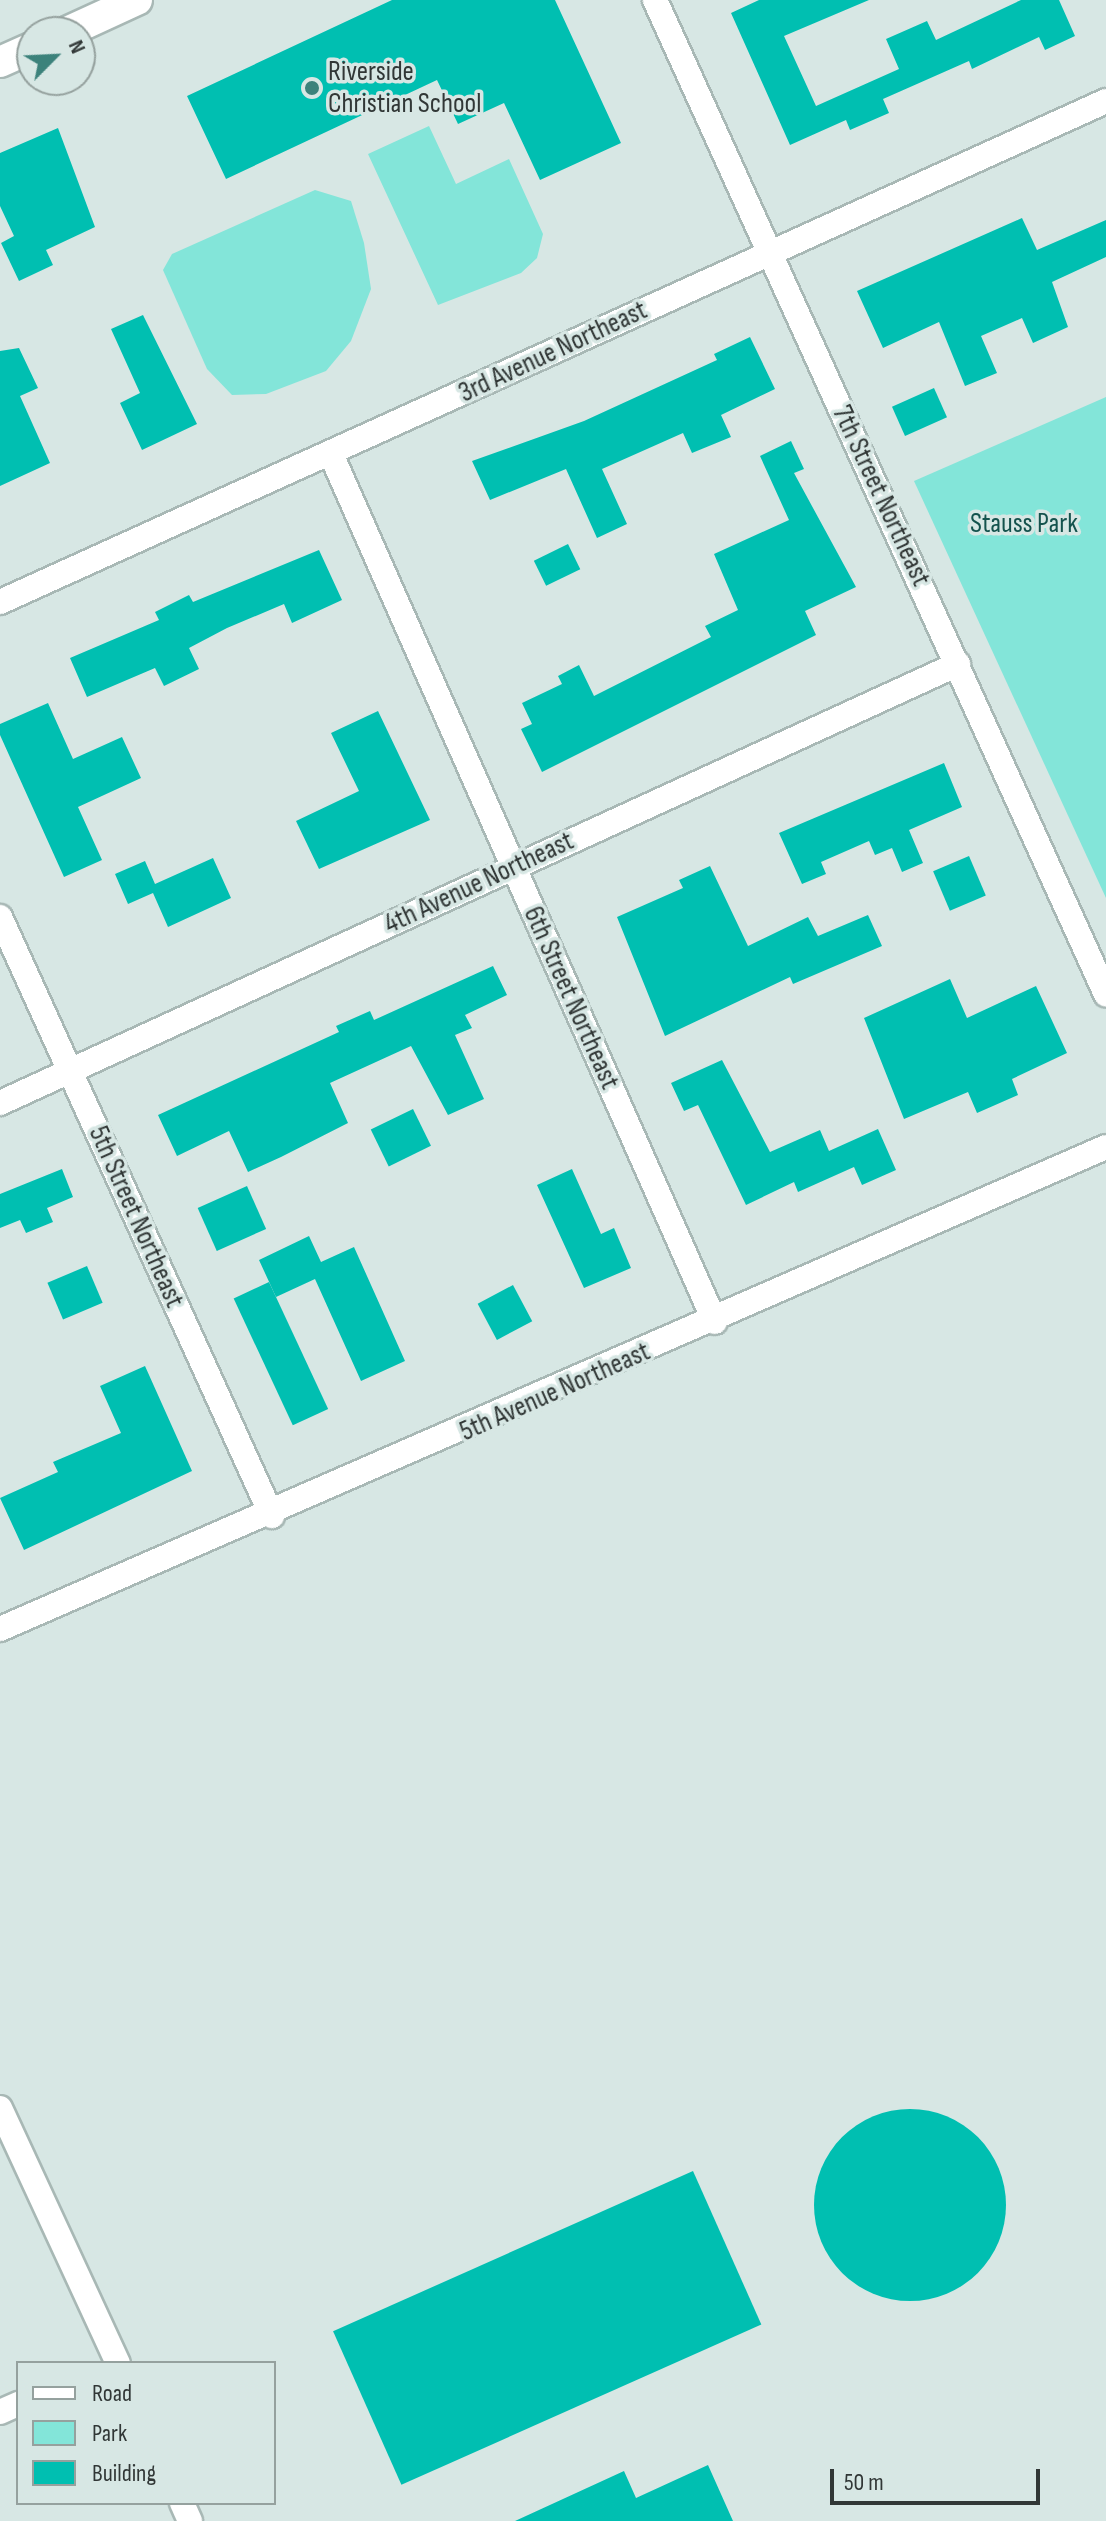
<!DOCTYPE html>
<style>
body{margin:0}
#map{position:relative;width:1106px;height:2521px;overflow:hidden;background:#d7e7e4;font-family:"Sofia Sans Condensed",sans-serif}
div>[style]{position:absolute}
.green>*{inset:0;background:#83e5d9}
.building>*{inset:0;background:#00bfb1;transform-origin:0 0}
.round{border-radius:50%}
.roads{filter:drop-shadow(2px 0 #a8b8b5) drop-shadow(-2px 0 #a8b8b5) drop-shadow(0 2px #a8b8b5) drop-shadow(0 -2px #a8b8b5)}
.minor>*{height:24px;margin:-12px;padding:0 12px;transform-origin:12px;border-radius:12px;background:#fff}
.tertiary>*{height:30px;margin:-15px;padding:0 15px;transform-origin:15px;border-radius:15px;background:#fff}
.dots>*{width:22px;height:22px;translate:-50% -50%;box-sizing:border-box;border:4px solid #d7e7e4;border-radius:50%}
span{translate:-50% -50%;white-space:nowrap;text-align:center;line-height:1.15;-webkit-text-stroke:7px #d7e7e4;paint-order:stroke}
.poi-label{font-size:28px;color:#313736}
.left{translate:0 -50%;text-align:left}
.street-label{font-size:28px;color:#313736}
.park-label{font-size:28px;color:#14534d}
.legend{position:absolute;left:16px;top:2361px;width:260px;height:144px;box-sizing:border-box;background:#d7e7e4;border:2px solid #95a19e;margin:0;padding:10px 14px;list-style:none;font-size:24px;color:#313736}
.legend li{display:flex;align-items:center;gap:16px;height:40px}
.legend b{width:40px;border:2px solid #95a19e}
.north{position:absolute;left:16px;top:16px;width:80px;height:80px;box-sizing:border-box;background:#d7e7e4;border:2px solid #95a19e;border-radius:50%;rotate:66deg;font-size:22px;font-weight:700;line-height:32px;text-align:center;color:#313736}
.north::after{content:'';display:block;margin:auto;width:28px;height:36px;background:#3c827b;clip-path:polygon(50% 0,100% 100%,50% 72%,0 100%)}
.scale{position:absolute;left:830px;top:2469px;width:210px;height:36px;box-sizing:border-box;border:4px solid #313736;border-top:0;padding-left:10px;font-size:24px;line-height:28px;white-space:nowrap;color:#313736;-webkit-text-stroke:6px #d7e7e4;paint-order:stroke}
</style>
<div id="map">
<div class="green">
<i style="clip-path:polygon(429px 126px,456px 184px,509px 159px,543px 234px,537px 258px,521px 273px,438px 305px,368px 154px)"></i>
<i style="clip-path:polygon(315px 190px,351px 201px,364px 243px,371px 289px,351px 341px,326px 371px,266px 394px,232px 395px,207px 369px,163px 270px,172px 254px)"></i>
<i style="clip-path:polygon(1106px 397px,1106px 898px,914px 481px)"></i>
</div>
<div class="building">
<i style="clip-path:polygon(392px 0,555px 0,621px 143px,540px 180px,504px 103px,458px 124px,437px 80px,226px 179px,187px 96px)"></i>
<i style="clip-path:polygon(759px 0,869px 0,784px 36px,816px 106px,899px 69px,886px 39px,927px 21px,936px 40px,1021px 0,1059px 0,1075px 36px,1045px 50px,1039px 37px,972px 69px,969px 61px,883px 99px,889px 113px,850px 130px,846px 120px,790px 145px,731px 13px)"></i>
<i style="clip-path:polygon(58px 128px,95px 227px,46px 250px,53px 265px,19px 281px,1px 243px,14px 236px,0 206px,0 153px)"></i>
<i style="clip-path:polygon(1022px 218px,1037px 250px,1106px 220px,1106px 257px,1052px 282px,1068px 327px,1033px 343px,1022px 318px,981px 336px,997px 373px,965px 386px,939px 322px,883px 348px,857px 291px)"></i>
<i style="clip-path:polygon(143px 315px,197px 424px,142px 450px,120px 403px,140px 393px,111px 329px)"></i>
<i style="clip-path:polygon(750px 337px,775px 389px,721px 415px,731px 437px,692px 453px,683px 433px,602px 469px,627px 524px,597px 538px,566px 469px,490px 500px,472px 461px,584px 421px,717px 360px,714px 354px)"></i>
<i style="clip-path:polygon(19px 348px,38px 388px,20px 396px,50px 463px,0 486px,0 351px)"></i>
<i style="left:934px;top:388px;width:32px;height:46px;rotate:66deg"></i>
<i style="clip-path:polygon(791px 441px,804px 469px,794px 473px,856px 587px,805px 611px,816px 635px,542px 772px,521px 729px,532px 724px,522px 703px,562px 684px,558px 676px,579px 665px,594px 696px,711px 637px,705px 626px,738px 610px,714px 554px,789px 520px,760px 456px)"></i>
<i style="left:568px;top:544px;width:28px;height:38px;rotate:64deg"></i>
<i style="clip-path:polygon(319px 550px,342px 600px,292px 623px,284px 604px,227px 628px,189px 648px,199px 669px,164px 686px,155px 668px,87px 697px,70px 658px,159px 620px,155px 612px,189px 595px,193px 602px)"></i>
<i style="clip-path:polygon(48px 703px,73px 759px,122px 737px,141px 778px,78px 807px,102px 860px,64px 877px,0 735px,0 724px)"></i>
<i style="clip-path:polygon(378px 711px,430px 820px,319px 869px,296px 821px,359px 791px,331px 733px)"></i>
<i style="clip-path:polygon(944px 763px,962px 807px,909px 830px,923px 863px,902px 872px,892px 848px,875px 855px,869px 841px,821px 862px,826px 874px,802px 884px,779px 833px)"></i>
<i style="left:969px;top:856px;width:43px;height:39px;rotate:67deg"></i>
<i style="clip-path:polygon(213px 858px,231px 898px,168px 927px,153px 893px,128px 904px,115px 874px,145px 861px,155px 884px)"></i>
<i style="clip-path:polygon(710px 866px,748px 946px,808px 917px,818px 936px,868px 915px,882px 946px,793px 984px,790px 977px,665px 1036px,617px 917px,683px 888px,679px 880px)"></i>
<i style="clip-path:polygon(493px 966px,507px 995px,465px 1015px,472px 1028px,455px 1035px,484px 1099px,448px 1115px,411px 1046px,330px 1083px,348px 1123px,281px 1157px,248px 1172px,229px 1131px,177px 1156px,158px 1115px,339px 1032px,336px 1026px,370px 1011px,374px 1020px)"></i>
<i style="clip-path:polygon(950px 979px,967px 1018px,1036px 986px,1067px 1053px,1012px 1079px,1018px 1095px,977px 1113px,968px 1092px,904px 1119px,864px 1018px)"></i>
<i style="clip-path:polygon(722px 1060px,770px 1152px,820px 1130px,829px 1151px,878px 1129px,896px 1170px,862px 1185px,854px 1167px,798px 1192px,794px 1182px,746px 1205px,698px 1105px,684px 1111px,671px 1083px)"></i>
<i style="left:413px;top:1109px;width:41px;height:47px;rotate:64deg"></i>
<i style="clip-path:polygon(62px 1169px,73px 1197px,47px 1208px,53px 1222px,26px 1233px,20px 1220px,0 1228px,0 1194px)"></i>
<i style="clip-path:polygon(572px 1169px,601px 1234px,614px 1228px,631px 1268px,584px 1288px,537px 1185px)"></i>
<i style="left:247px;top:1186px;width:47px;height:54px;rotate:66deg"></i>
<i style="clip-path:polygon(309px 1236px,321px 1262px,354px 1247px,405px 1361px,361px 1381px,315px 1279px,276px 1297px,259px 1260px)"></i>
<i style="left:87px;top:1266px;width:40px;height:43px;rotate:67deg"></i>
<i style="left:269px;top:1282px;width:140px;height:39px;rotate:65deg"></i>
<i style="left:513px;top:1285px;width:41px;height:40px;rotate:62deg"></i>
<i style="clip-path:polygon(145px 1366px,192px 1471px,24px 1550px,0 1498px,58px 1472px,53px 1462px,121px 1433px,100px 1386px)"></i>
<i class="round" style="left:814px;top:2109px;width:192px;height:192px"></i>
<i style="left:693px;top:2171px;width:168px;height:394px;rotate:66deg"></i>
<i style="clip-path:polygon(708px 2465px,733px 2521px,515px 2521px,624px 2471px,636px 2498px)"></i>
</div>
<div class="roads">
<div class="minor">
<i style="left:655px;top:0;width:1092px;rotate:65.6deg"></i>
<i style="left:331px;top:454px;width:949px;rotate:66.14deg"></i>
<i style="left:0;top:602px;width:1214px;rotate:-24.37deg"></i>
<i style="left:0;top:917px;width:658px;rotate:65.58deg"></i>
<i style="left:0;top:1103px;width:1054px;rotate:-24.62deg"></i>
<i style="left:0;top:1629px;width:1206px;rotate:-23.55deg"></i>
<i style="left:0;top:2108px;width:281px;rotate:65.2deg"></i>
<i style="left:0;top:2412px;width:20px;rotate:-24deg"></i>
<i style="left:182px;top:2503px;width:20px;rotate:66deg"></i>
</div>
<div class="tertiary">
<i style="left:67px;top:32px;width:77px;rotate:-24.6deg"></i>
<i style="left:0;top:62px;width:35px;rotate:-24deg"></i>
</div>
</div>
<div class="dots">
<i style="left:312px;top:88px;background:#3c827b"></i>
</div>
<div class="poi-label">
<span class="left" style="left:328px;top:88px">Riverside<br>Christian School</span>
</div>
<div class="street-label">
<span style="left:553px;top:352px;rotate:-25deg">3rd Avenue Northeast</span>
<span style="left:881px;top:496px;rotate:65deg">7th Street Northeast</span>
<span style="left:479px;top:883px;rotate:-25deg">4th Avenue Northeast</span>
<span style="left:571px;top:998px;rotate:66deg">6th Street Northeast</span>
<span style="left:136px;top:1217px;rotate:66deg">5th Street Northeast</span>
<span style="left:555px;top:1392px;rotate:-24deg">5th Avenue Northeast</span>
</div>
<div class="park-label">
<span style="left:1024px;top:524px">Stauss Park</span>
</div>
<ul class="legend">
<li><b style="height:10px;background:#fff"></b>Road</li>
<li><b style="height:22px;background:#83e5d9"></b>Park</li>
<li><b style="height:22px;background:#00bfb1"></b>Building</li>
</ul>
<div class="north">N</div>
<div class="scale">50 m</div>
</div>
